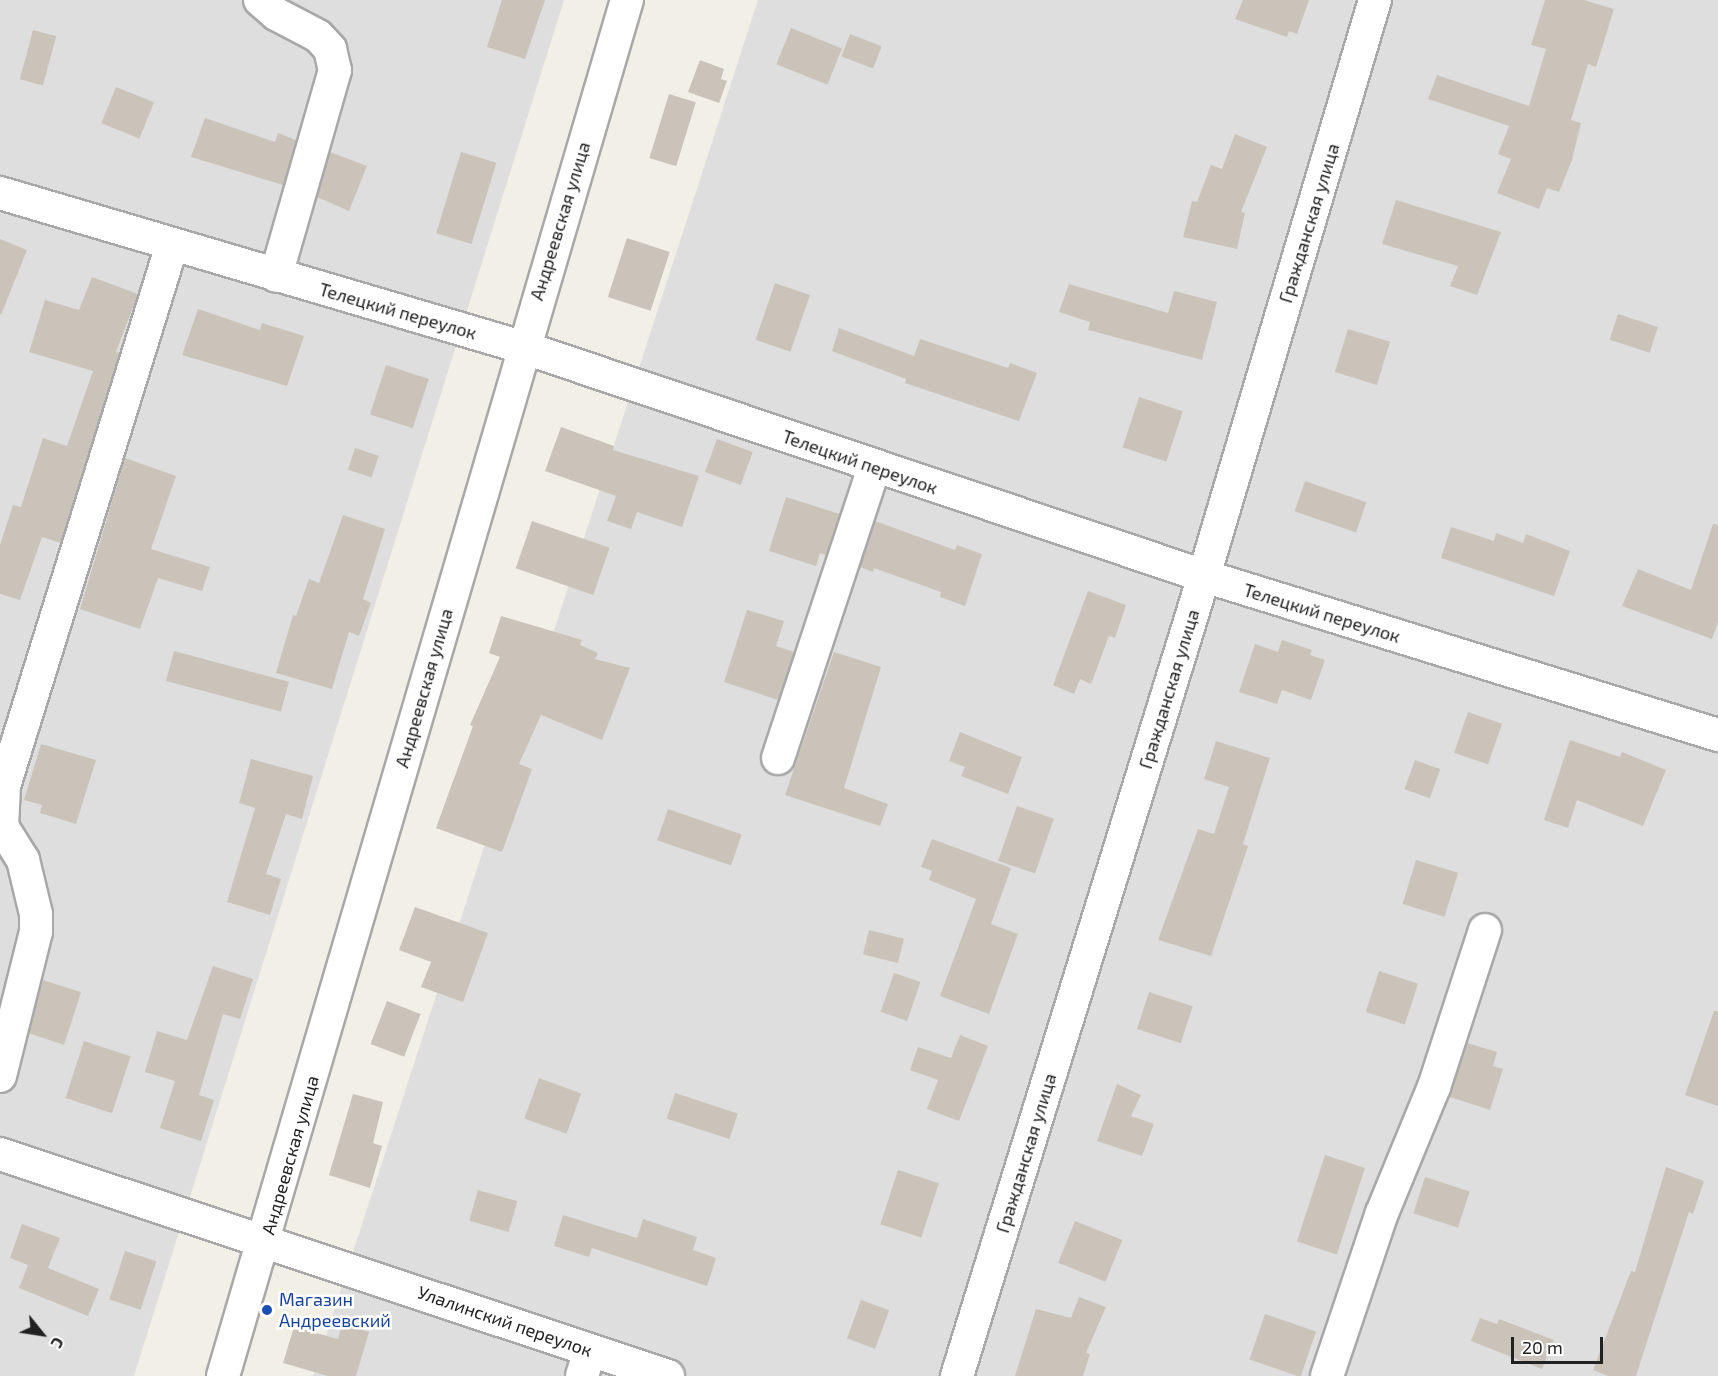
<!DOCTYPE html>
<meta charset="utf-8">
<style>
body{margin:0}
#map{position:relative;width:1718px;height:1376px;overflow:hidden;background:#f2efe7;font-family:"Exo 2",sans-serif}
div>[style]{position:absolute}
.residential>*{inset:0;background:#dfdede}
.building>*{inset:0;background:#cac3b9;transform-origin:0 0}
.roads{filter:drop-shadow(2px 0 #a8a8a8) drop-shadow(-2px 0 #a8a8a8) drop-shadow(0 2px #a8a8a8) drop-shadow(0 -2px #a8a8a8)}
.minor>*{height:32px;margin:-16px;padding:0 16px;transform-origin:16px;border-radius:16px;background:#fff}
.dots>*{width:16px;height:16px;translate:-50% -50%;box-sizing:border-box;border:3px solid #fff;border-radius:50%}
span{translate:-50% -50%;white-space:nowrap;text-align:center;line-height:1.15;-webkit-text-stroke:5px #fff;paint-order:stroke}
.street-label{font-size:18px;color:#212121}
.transit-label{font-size:18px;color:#164399}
.left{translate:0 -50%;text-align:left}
.north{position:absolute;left:12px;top:1304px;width:60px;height:60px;-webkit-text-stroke:4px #fff;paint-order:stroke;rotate:120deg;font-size:16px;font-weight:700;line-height:24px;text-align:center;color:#212121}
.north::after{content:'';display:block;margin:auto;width:21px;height:27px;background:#212121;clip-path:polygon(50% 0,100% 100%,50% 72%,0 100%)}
.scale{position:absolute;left:1511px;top:1337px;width:92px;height:27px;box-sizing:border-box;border:3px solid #212121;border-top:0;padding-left:8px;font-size:18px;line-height:21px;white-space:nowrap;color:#212121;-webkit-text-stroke:4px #fff;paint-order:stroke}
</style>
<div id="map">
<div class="residential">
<i style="clip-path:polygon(0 0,564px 0,134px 1376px,0 1376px)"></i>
<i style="clip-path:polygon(758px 0,1718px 0,1718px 1376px,313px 1376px)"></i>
</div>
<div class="building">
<i style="clip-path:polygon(502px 0,545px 0,525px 59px,487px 47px)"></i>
<i style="clip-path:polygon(1243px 0,1309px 0,1297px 34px,1289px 31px,1287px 37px,1235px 19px)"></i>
<i style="clip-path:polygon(1545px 0,1584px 0,1614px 9px,1596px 67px,1588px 64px,1571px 120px,1581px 123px,1572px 160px,1559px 192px,1547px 188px,1539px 209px,1497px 193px,1511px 159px,1498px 154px,1509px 126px,1428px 99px,1437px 75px,1529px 106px,1546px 49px,1531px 45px)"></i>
<i style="left:791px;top:28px;width:55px;height:39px;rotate:22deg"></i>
<i style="left:33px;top:30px;width:24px;height:51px;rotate:15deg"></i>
<i style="left:850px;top:34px;width:34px;height:24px;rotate:21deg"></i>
<i style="clip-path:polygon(700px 60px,724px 69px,721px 79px,727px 81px,719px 103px,688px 92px)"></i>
<i style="left:116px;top:87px;width:41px;height:39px;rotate:22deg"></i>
<i style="left:669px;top:94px;width:28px;height:67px;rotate:17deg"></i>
<i style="clip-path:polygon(205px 118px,275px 142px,278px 133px,296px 140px,283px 185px,191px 157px)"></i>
<i style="clip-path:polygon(1235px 134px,1267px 147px,1241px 212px,1245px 213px,1237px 249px,1183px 237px,1192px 201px,1197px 202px,1211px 165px,1222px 169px)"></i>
<i style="clip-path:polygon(330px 152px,367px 166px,349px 211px,317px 197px)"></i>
<i style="left:461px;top:152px;width:37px;height:85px;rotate:17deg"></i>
<i style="clip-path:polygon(1396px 200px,1501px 232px,1477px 295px,1450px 286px,1458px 266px,1382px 244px)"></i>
<i style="left:627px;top:238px;width:45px;height:62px;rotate:18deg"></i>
<i style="clip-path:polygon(0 239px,27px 250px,1px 315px,0 314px)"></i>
<i style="clip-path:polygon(92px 277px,138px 294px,116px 352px,120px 353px,61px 543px,42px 537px,20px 600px,0 594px,0 545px,13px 505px,21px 507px,43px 438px,67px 446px,93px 371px,29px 352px,45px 300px,79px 310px)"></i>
<i style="left:775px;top:283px;width:37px;height:60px;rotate:19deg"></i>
<i style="clip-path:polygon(1069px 284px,1168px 313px,1174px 291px,1217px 302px,1202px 360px,1088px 330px,1090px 322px,1059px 312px)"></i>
<i style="clip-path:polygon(198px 309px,260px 330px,262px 323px,304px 336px,287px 386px,182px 355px)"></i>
<i style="left:1618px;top:314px;width:42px;height:27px;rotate:18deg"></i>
<i style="clip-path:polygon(839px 328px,914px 356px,920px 339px,1008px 368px,1010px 363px,1037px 373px,1019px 421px,905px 383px,906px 379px,832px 351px)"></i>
<i style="left:1348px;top:329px;width:44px;height:45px;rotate:17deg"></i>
<i style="left:386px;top:365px;width:45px;height:52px;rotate:18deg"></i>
<i style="left:1139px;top:397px;width:46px;height:53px;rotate:18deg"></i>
<i style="clip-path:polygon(561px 427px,614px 446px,613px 450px,699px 476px,682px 527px,637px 512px,631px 529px,607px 521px,616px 496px,545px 471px)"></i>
<i style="left:717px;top:439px;width:38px;height:35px;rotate:20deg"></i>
<i style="left:355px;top:448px;width:25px;height:23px;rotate:18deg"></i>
<i style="clip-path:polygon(125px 458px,176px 476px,151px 549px,210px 567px,202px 591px,158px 578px,140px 629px,80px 609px)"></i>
<i style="left:1305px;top:481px;width:65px;height:32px;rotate:19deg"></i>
<i style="clip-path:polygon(786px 497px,840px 514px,826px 555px,820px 553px,816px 566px,769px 551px)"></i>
<i style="clip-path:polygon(343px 515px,385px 529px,363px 599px,371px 603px,359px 636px,349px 632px,332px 689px,276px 673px,293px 615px,296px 616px,309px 579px,319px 583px)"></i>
<i style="left:532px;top:521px;width:82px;height:50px;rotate:19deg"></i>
<i style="clip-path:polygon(875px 521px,955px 550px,957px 545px,982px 554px,965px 606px,940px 597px,941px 592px,874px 568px,873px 572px,860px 567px)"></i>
<i style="clip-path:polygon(1713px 524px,1718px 525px,1718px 622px,1712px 639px,1622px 606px,1638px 569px,1691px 590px)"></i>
<i style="clip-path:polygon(1451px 527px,1494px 541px,1496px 533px,1523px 543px,1526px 534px,1570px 551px,1554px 596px,1441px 558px)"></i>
<i style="clip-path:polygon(1088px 591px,1126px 605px,1115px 638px,1109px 636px,1091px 684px,1080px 679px,1074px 694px,1053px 685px)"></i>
<i style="clip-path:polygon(747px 610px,784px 621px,776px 646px,794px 652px,778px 700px,724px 682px)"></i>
<i style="clip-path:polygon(501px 616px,582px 640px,580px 645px,598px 653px,595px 659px,630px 668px,602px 740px,541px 715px,519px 764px,532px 769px,502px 852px,436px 828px,473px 726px,470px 725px,500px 657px,489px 653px)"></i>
<i style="clip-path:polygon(1282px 640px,1312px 650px,1310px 655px,1325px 660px,1311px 700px,1282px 690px,1277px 704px,1239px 692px,1255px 644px,1278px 652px)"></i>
<i style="left:174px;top:651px;width:119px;height:31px;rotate:15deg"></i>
<i style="clip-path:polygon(834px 652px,881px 667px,844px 788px,888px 804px,880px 826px,785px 795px)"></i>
<i style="left:1468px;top:712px;width:36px;height:43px;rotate:19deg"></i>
<i style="clip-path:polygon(960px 732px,1022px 757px,1008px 794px,961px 776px,965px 767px,949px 761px)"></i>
<i style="clip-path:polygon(1570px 740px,1620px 757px,1622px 752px,1666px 770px,1643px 826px,1577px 800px,1568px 828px,1544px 820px)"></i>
<i style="clip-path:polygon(1216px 741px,1270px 758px,1243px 844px,1248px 846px,1211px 956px,1158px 940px,1198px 829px,1214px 834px,1229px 787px,1204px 779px)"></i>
<i style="clip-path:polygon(41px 744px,96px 760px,76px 824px,40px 813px,42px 805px,24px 800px)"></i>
<i style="clip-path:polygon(251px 759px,313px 776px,302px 819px,286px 814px,266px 874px,281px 879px,270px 915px,227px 902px,255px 808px,239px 803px)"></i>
<i style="left:1415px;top:760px;width:27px;height:31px;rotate:20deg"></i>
<i style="left:1017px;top:806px;width:39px;height:58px;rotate:19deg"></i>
<i style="left:668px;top:809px;width:78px;height:33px;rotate:19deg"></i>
<i style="clip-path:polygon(932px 839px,1011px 868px,991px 924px,1018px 934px,989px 1014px,940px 996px,976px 899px,929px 880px,932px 871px,921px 867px)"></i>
<i style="left:1416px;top:860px;width:44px;height:46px;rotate:17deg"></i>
<i style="clip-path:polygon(415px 907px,488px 933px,463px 1002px,421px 987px,431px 962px,399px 950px)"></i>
<i style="left:869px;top:930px;width:36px;height:25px;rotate:14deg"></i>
<i style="clip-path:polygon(213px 966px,253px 979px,240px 1019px,223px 1014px,199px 1095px,214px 1100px,201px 1141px,160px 1128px,175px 1081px,145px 1072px,157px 1031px,187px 1040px)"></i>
<i style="left:1379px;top:971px;width:41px;height:43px;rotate:18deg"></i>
<i style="left:894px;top:973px;width:28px;height:41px;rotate:19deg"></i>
<i style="left:43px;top:980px;width:40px;height:55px;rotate:18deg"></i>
<i style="left:1149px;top:992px;width:46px;height:39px;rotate:18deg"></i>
<i style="left:387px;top:1001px;width:36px;height:46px;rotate:21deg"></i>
<i style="clip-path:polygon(1714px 1011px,1718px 1011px,1718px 1106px,1685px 1095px)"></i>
<i style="clip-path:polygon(960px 1035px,988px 1046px,959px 1121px,927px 1109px,938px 1080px,910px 1070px,918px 1047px,951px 1058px)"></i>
<i style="left:84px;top:1041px;width:49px;height:60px;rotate:18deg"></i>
<i style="clip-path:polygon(1467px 1043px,1497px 1052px,1493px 1066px,1503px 1069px,1490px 1110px,1450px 1097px)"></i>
<i style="left:539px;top:1078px;width:45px;height:43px;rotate:20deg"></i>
<i style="clip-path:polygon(1117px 1084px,1141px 1095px,1131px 1116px,1154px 1124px,1142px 1156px,1097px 1141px)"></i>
<i style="left:675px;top:1093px;width:66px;height:27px;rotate:18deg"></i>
<i style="clip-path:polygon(353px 1094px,383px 1102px,373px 1143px,382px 1146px,370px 1188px,329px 1175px)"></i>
<i style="left:1325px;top:1155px;width:42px;height:91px;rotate:18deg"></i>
<i style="clip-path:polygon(1666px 1167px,1704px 1181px,1693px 1214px,1689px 1212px,1636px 1376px,1608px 1376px,1593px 1370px,1631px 1271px,1635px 1272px)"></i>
<i style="left:898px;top:1170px;width:43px;height:57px;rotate:18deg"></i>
<i style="left:1425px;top:1177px;width:47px;height:38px;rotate:18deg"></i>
<i style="left:478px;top:1190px;width:41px;height:32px;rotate:16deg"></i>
<i style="clip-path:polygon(563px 1215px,637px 1238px,643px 1219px,697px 1237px,693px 1250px,716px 1258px,707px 1286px,592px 1248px,589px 1257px,554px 1246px)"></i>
<i style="left:1075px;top:1221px;width:51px;height:45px;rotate:22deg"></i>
<i style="clip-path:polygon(22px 1224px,60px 1238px,48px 1268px,99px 1289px,88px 1316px,19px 1288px,28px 1265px,10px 1258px)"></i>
<i style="left:125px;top:1251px;width:33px;height:51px;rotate:18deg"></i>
<i style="clip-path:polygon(1079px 1297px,1106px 1307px,1086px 1353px,1090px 1354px,1083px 1376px,1015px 1376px,1036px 1309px,1071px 1318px)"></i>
<i style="left:861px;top:1300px;width:30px;height:41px;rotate:20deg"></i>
<i style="left:1265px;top:1314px;width:54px;height:48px;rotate:19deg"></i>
<i style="clip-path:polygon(1480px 1318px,1497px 1324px,1499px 1319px,1554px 1340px,1542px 1369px,1471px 1341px)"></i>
<i style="clip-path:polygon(342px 1324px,369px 1332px,356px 1376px,328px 1376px,283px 1363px,294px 1327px,338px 1339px)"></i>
</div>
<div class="roads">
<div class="minor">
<i style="left:260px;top:0;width:21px;rotate:41deg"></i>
<i style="left:276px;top:14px;width:47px;rotate:27.6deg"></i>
<i style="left:318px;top:36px;width:18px;rotate:47deg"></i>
<i style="left:330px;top:49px;width:22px;rotate:77deg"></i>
<i style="left:335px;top:70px;width:214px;rotate:106deg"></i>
<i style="left:0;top:193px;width:544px;rotate:16.44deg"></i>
<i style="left:522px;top:347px;width:719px;rotate:18.56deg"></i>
<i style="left:1204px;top:576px;width:538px;rotate:17.19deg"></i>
<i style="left:778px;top:758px;width:306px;rotate:-71.7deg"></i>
<i style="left:0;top:1076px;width:148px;rotate:-76deg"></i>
<i style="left:36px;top:932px;width:18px;rotate:-90deg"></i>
<i style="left:36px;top:914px;width:56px;rotate:-103.5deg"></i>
<i style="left:23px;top:860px;width:39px;rotate:-122deg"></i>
<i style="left:2px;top:827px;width:41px;rotate:-87.2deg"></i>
<i style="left:4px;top:786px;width:566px;rotate:-72.75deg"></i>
<i style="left:0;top:1154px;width:704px;rotate:18.38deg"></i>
<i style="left:223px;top:1376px;width:1434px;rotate:-73.64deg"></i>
<i style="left:582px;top:1376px;width:27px;rotate:-73deg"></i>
<i style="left:957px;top:1376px;width:837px;rotate:-72.84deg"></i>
<i style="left:1204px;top:576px;width:601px;rotate:-73.47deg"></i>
<i style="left:1327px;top:1376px;width:172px;rotate:-71.4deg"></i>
<i style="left:1382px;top:1213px;width:136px;rotate:-67.6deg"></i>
<i style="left:1434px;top:1087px;width:165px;rotate:-72deg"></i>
</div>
</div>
<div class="dots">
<i style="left:267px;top:1310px;background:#1a4fb4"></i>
</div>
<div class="street-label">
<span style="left:560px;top:221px;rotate:-73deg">Андреевская улица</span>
<span style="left:1309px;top:223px;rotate:-73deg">Гражданская улица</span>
<span style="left:398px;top:311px;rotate:16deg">Телецкий переулок</span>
<span style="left:860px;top:462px;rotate:19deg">Телецкий переулок</span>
<span style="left:1322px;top:613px;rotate:17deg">Телецкий переулок</span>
<span style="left:424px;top:688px;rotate:-74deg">Андреевская улица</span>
<span style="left:1169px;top:689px;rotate:-73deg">Гражданская улица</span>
<span style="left:1026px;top:1153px;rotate:-73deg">Гражданская улица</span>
<span style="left:290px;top:1155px;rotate:-74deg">Андреевская улица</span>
<span style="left:505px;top:1321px;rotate:19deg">Улалинский переулок</span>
</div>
<div class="transit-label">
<span class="left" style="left:279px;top:1310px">Магазин<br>Андреевский</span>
</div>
<div class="north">С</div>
<div class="scale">20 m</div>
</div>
